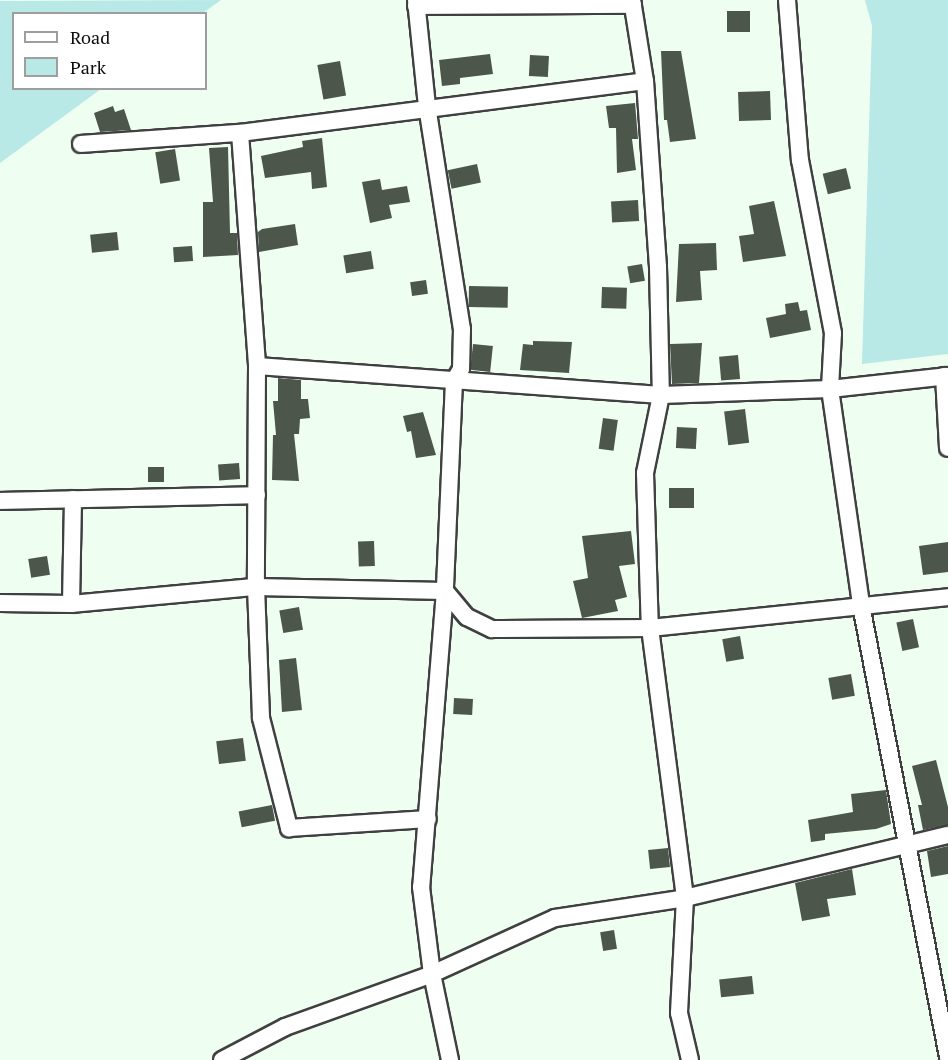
<!DOCTYPE html>
<style>
body{margin:0}
#map{position:relative;width:948px;height:1060px;overflow:hidden;background:#eefff2;font-family:"PT Serif",serif}
div>[style]{position:absolute}
.green>*{inset:0;background:#b8e9e6}
.building>*{inset:0;background:#4c564a;transform-origin:0 0}
.roads{filter:drop-shadow(2px 0 #404040) drop-shadow(-2px 0 #404040) drop-shadow(0 2px #404040) drop-shadow(0 -2px #404040)}
.minor>*{height:16px;margin:-8px;padding:0 8px;transform-origin:8px;border-radius:8px;background:#fff}
span{translate:-50% -50%;white-space:nowrap;text-align:center;line-height:1.15;-webkit-text-stroke:6px #fff;paint-order:stroke}
.legend{position:absolute;left:12px;top:12px;width:195px;height:78px;box-sizing:border-box;background:#fff;border:2px solid #9e9e9e;margin:0;padding:8px 10px;list-style:none;font-size:18px;color:#0d0d0d}
.legend li{display:flex;align-items:center;gap:12px;height:30px}
.legend b{width:30px;border:2px solid #9e9e9e}
</style>
<div id="map">
<div class="green">
<i style="clip-path:polygon(221px 0,203px 13px,14px 14px,14px 88px,101px 89px,0 163px,0 1px)"></i>
<i style="clip-path:polygon(865px 0,948px 0,948px 354px,862px 364px,872px 26px)"></i>
</div>
<div class="building">
<i style="left:727px;top:11px;width:23px;height:21px"></i>
<i style="clip-path:polygon(661px 51px,681px 51px,696px 139px,670px 142px,667px 120px,664px 120px)"></i>
<i style="clip-path:polygon(490px 54px,493px 74px,460px 78px,460px 84px,442px 86px,439px 60px)"></i>
<i style="left:530px;top:55px;width:19px;height:21px;rotate:3deg"></i>
<i style="left:340px;top:61px;width:35px;height:23px;rotate:80deg"></i>
<i style="left:770px;top:91px;width:29px;height:32px;rotate:88deg"></i>
<i style="clip-path:polygon(635px 103px,638px 139px,632px 139px,636px 170px,617px 173px,616px 128px,609px 128px,606px 106px)"></i>
<i style="clip-path:polygon(113px 106px,115px 112px,124px 109px,131px 130px,100px 132px,94px 113px)"></i>
<i style="clip-path:polygon(322px 138px,327px 187px,312px 189px,311px 172px,265px 178px,261px 156px,303px 147px,302px 141px)"></i>
<i style="clip-path:polygon(228px 147px,230px 233px,237px 233px,238px 255px,203px 257px,203px 202px,213px 202px,209px 148px)"></i>
<i style="left:175px;top:149px;width:32px;height:20px;rotate:81deg"></i>
<i style="left:477px;top:164px;width:19px;height:30px;rotate:78deg"></i>
<i style="left:846px;top:168px;width:21px;height:24px;rotate:76deg"></i>
<i style="clip-path:polygon(380px 179px,382px 190px,407px 186px,410px 202px,389px 205px,392px 218px,370px 223px,362px 182px)"></i>
<i style="left:638px;top:200px;width:21px;height:27px;rotate:87deg"></i>
<i style="clip-path:polygon(774px 201px,786px 256px,743px 262px,739px 236px,754px 234px,749px 206px)"></i>
<i style="clip-path:polygon(295px 224px,298px 245px,259px 252px,258px 232px,262px 229px)"></i>
<i style="left:117px;top:232px;width:18px;height:27px;rotate:84deg"></i>
<i style="clip-path:polygon(716px 243px,717px 270px,700px 271px,702px 300px,676px 302px,679px 244px)"></i>
<i style="left:192px;top:246px;width:15px;height:19px;rotate:86deg"></i>
<i style="left:371px;top:251px;width:18px;height:28px;rotate:81deg"></i>
<i style="left:642px;top:264px;width:17px;height:15px;rotate:80deg"></i>
<i style="left:426px;top:280px;width:14px;height:16px;rotate:82deg"></i>
<i style="left:469px;top:286px;width:39px;height:21px;rotate:1deg"></i>
<i style="left:602px;top:287px;width:25px;height:21px;rotate:2deg"></i>
<i style="clip-path:polygon(798px 302px,800px 311px,807px 310px,811px 330px,770px 338px,766px 318px,786px 314px,785px 304px)"></i>
<i style="clip-path:polygon(533px 341px,572px 342px,569px 373px,520px 370px,523px 344px,533px 345px)"></i>
<i style="clip-path:polygon(702px 343px,699px 383px,672px 384px,670px 344px)"></i>
<i style="left:473px;top:344px;width:20px;height:26px;rotate:6deg"></i>
<i style="left:738px;top:355px;width:24px;height:19px;rotate:85deg"></i>
<i style="clip-path:polygon(278px 378px,301px 380px,301px 399px,308px 399px,310px 418px,300px 419px,299px 434px,294px 434px,299px 481px,272px 480px,273px 435px,276px 435px,273px 401px,278px 401px)"></i>
<i style="left:745px;top:409px;width:34px;height:21px;rotate:83deg"></i>
<i style="clip-path:polygon(423px 412px,436px 455px,416px 458px,411px 431px,407px 432px,403px 416px)"></i>
<i style="left:603px;top:418px;width:15px;height:31px;rotate:8deg"></i>
<i style="left:677px;top:427px;width:20px;height:21px;rotate:3deg"></i>
<i style="left:239px;top:463px;width:16px;height:21px;rotate:86deg"></i>
<i style="left:148px;top:467px;width:16px;height:15px"></i>
<i style="left:669px;top:488px;width:25px;height:20px"></i>
<i style="clip-path:polygon(631px 531px,635px 564px,619px 566px,627px 597px,615px 600px,618px 611px,582px 618px,573px 581px,588px 578px,582px 536px)"></i>
<i style="left:374px;top:541px;width:25px;height:16px;rotate:88deg"></i>
<i style="clip-path:polygon(948px 542px,948px 572px,923px 575px,919px 546px)"></i>
<i style="left:47px;top:556px;width:19px;height:19px;rotate:81deg"></i>
<i style="left:299px;top:607px;width:23px;height:20px;rotate:80deg"></i>
<i style="left:913px;top:619px;width:29px;height:17px;rotate:78deg"></i>
<i style="left:740px;top:636px;width:23px;height:18px;rotate:80deg"></i>
<i style="clip-path:polygon(296px 658px,302px 710px,282px 712px,279px 660px)"></i>
<i style="left:851px;top:674px;width:22px;height:23px;rotate:80deg"></i>
<i style="left:454px;top:698px;width:19px;height:16px;rotate:3deg"></i>
<i style="left:243px;top:738px;width:23px;height:27px;rotate:83deg"></i>
<i style="clip-path:polygon(936px 760px,948px 807px,948px 825px,923px 830px,918px 805px,922px 805px,912px 766px)"></i>
<i style="clip-path:polygon(886px 790px,891px 824px,876px 829px,825px 834px,825px 840px,811px 842px,808px 820px,853px 812px,851px 794px)"></i>
<i style="left:272px;top:805px;width:16px;height:34px;rotate:79deg"></i>
<i style="clip-path:polygon(948px 846px,948px 874px,931px 877px,927px 851px)"></i>
<i style="left:668px;top:848px;width:19px;height:20px;rotate:84deg"></i>
<i style="clip-path:polygon(852px 869px,856px 895px,827px 899px,830px 916px,802px 921px,795px 883px)"></i>
<i style="left:614px;top:930px;width:19px;height:14px;rotate:81deg"></i>
<i style="left:752px;top:976px;width:18px;height:33px;rotate:84deg"></i>
</div>
<div class="roads">
<div class="minor">
<i style="left:416px;top:0;width:107px;rotate:84.1deg"></i>
<i style="left:427px;top:106px;width:226px;rotate:81.1deg"></i>
<i style="left:462px;top:329px;width:40px;rotate:91.4deg"></i>
<i style="left:461px;top:369px;width:14px;rotate:120deg"></i>
<i style="left:454px;top:381px;width:210px;rotate:92.5deg"></i>
<i style="left:445px;top:591px;width:297px;rotate:94.6deg"></i>
<i style="left:421px;top:887px;width:88px;rotate:82.8deg"></i>
<i style="left:432px;top:974px;width:88px;rotate:78.2deg"></i>
<i style="left:632px;top:0;width:82px;rotate:80.9deg"></i>
<i style="left:645px;top:81px;width:186px;rotate:86deg"></i>
<i style="left:658px;top:267px;width:128px;rotate:88.7deg"></i>
<i style="left:661px;top:395px;width:80px;rotate:101.6deg"></i>
<i style="left:645px;top:473px;width:155px;rotate:88.2deg"></i>
<i style="left:650px;top:628px;width:272px;rotate:82.6deg"></i>
<i style="left:685px;top:898px;width:115px;rotate:93deg"></i>
<i style="left:679px;top:1013px;width:48px;rotate:76.8deg"></i>
<i style="left:787px;top:0;width:161px;rotate:85.4deg"></i>
<i style="left:800px;top:160px;width:176px;rotate:79.2deg"></i>
<i style="left:833px;top:333px;width:56px;rotate:93.1deg"></i>
<i style="left:830px;top:389px;width:218px;rotate:81.8deg"></i>
<i style="left:861px;top:605px;width:460px;rotate:79.1deg"></i>
<i style="left:416px;top:6px;width:217px;rotate:-0.3deg"></i>
<i style="left:240px;top:133px;width:234px;rotate:85.8deg"></i>
<i style="left:257px;top:366px;width:221px;rotate:90.3deg"></i>
<i style="left:256px;top:587px;width:131px;rotate:87.8deg"></i>
<i style="left:261px;top:718px;width:114px;rotate:75.7deg"></i>
<i style="left:289px;top:828px;width:139px;rotate:-3.7deg"></i>
<i style="left:81px;top:144px;width:159px;rotate:-4deg"></i>
<i style="left:240px;top:133px;width:408px;rotate:-7.3deg"></i>
<i style="left:257px;top:366px;width:405px;rotate:4.1deg"></i>
<i style="left:661px;top:395px;width:169px;rotate:-2deg"></i>
<i style="left:830px;top:389px;width:119px;rotate:-6.3deg"></i>
<i style="left:944px;top:376px;width:72px;rotate:86.8deg"></i>
<i style="left:0;top:501px;width:257px;rotate:-1.3deg"></i>
<i style="left:0;top:603px;width:71px;rotate:0.8deg"></i>
<i style="left:71px;top:604px;width:186px;rotate:-5.3deg"></i>
<i style="left:256px;top:587px;width:189px;rotate:1.2deg"></i>
<i style="left:445px;top:591px;width:34px;rotate:50deg"></i>
<i style="left:467px;top:617px;width:28px;rotate:26deg"></i>
<i style="left:492px;top:629px;width:158px;rotate:-0.4deg"></i>
<i style="left:650px;top:628px;width:300px;rotate:-5.9deg"></i>
<i style="left:71px;top:604px;width:105px;rotate:-88.9deg"></i>
<i style="left:222px;top:1060px;width:71px;rotate:-27.6deg"></i>
<i style="left:285px;top:1027px;width:156px;rotate:-19.8deg"></i>
<i style="left:432px;top:974px;width:135px;rotate:-24.5deg"></i>
<i style="left:555px;top:918px;width:132px;rotate:-8.7deg"></i>
<i style="left:685px;top:898px;width:270px;rotate:-13.5deg"></i>
</div>
</div>
<ul class="legend">
<li><b style="height:8px;background:#fff"></b>Road</li>
<li><b style="height:16px;background:#b8e9e6"></b>Park</li>
</ul>
</div>
